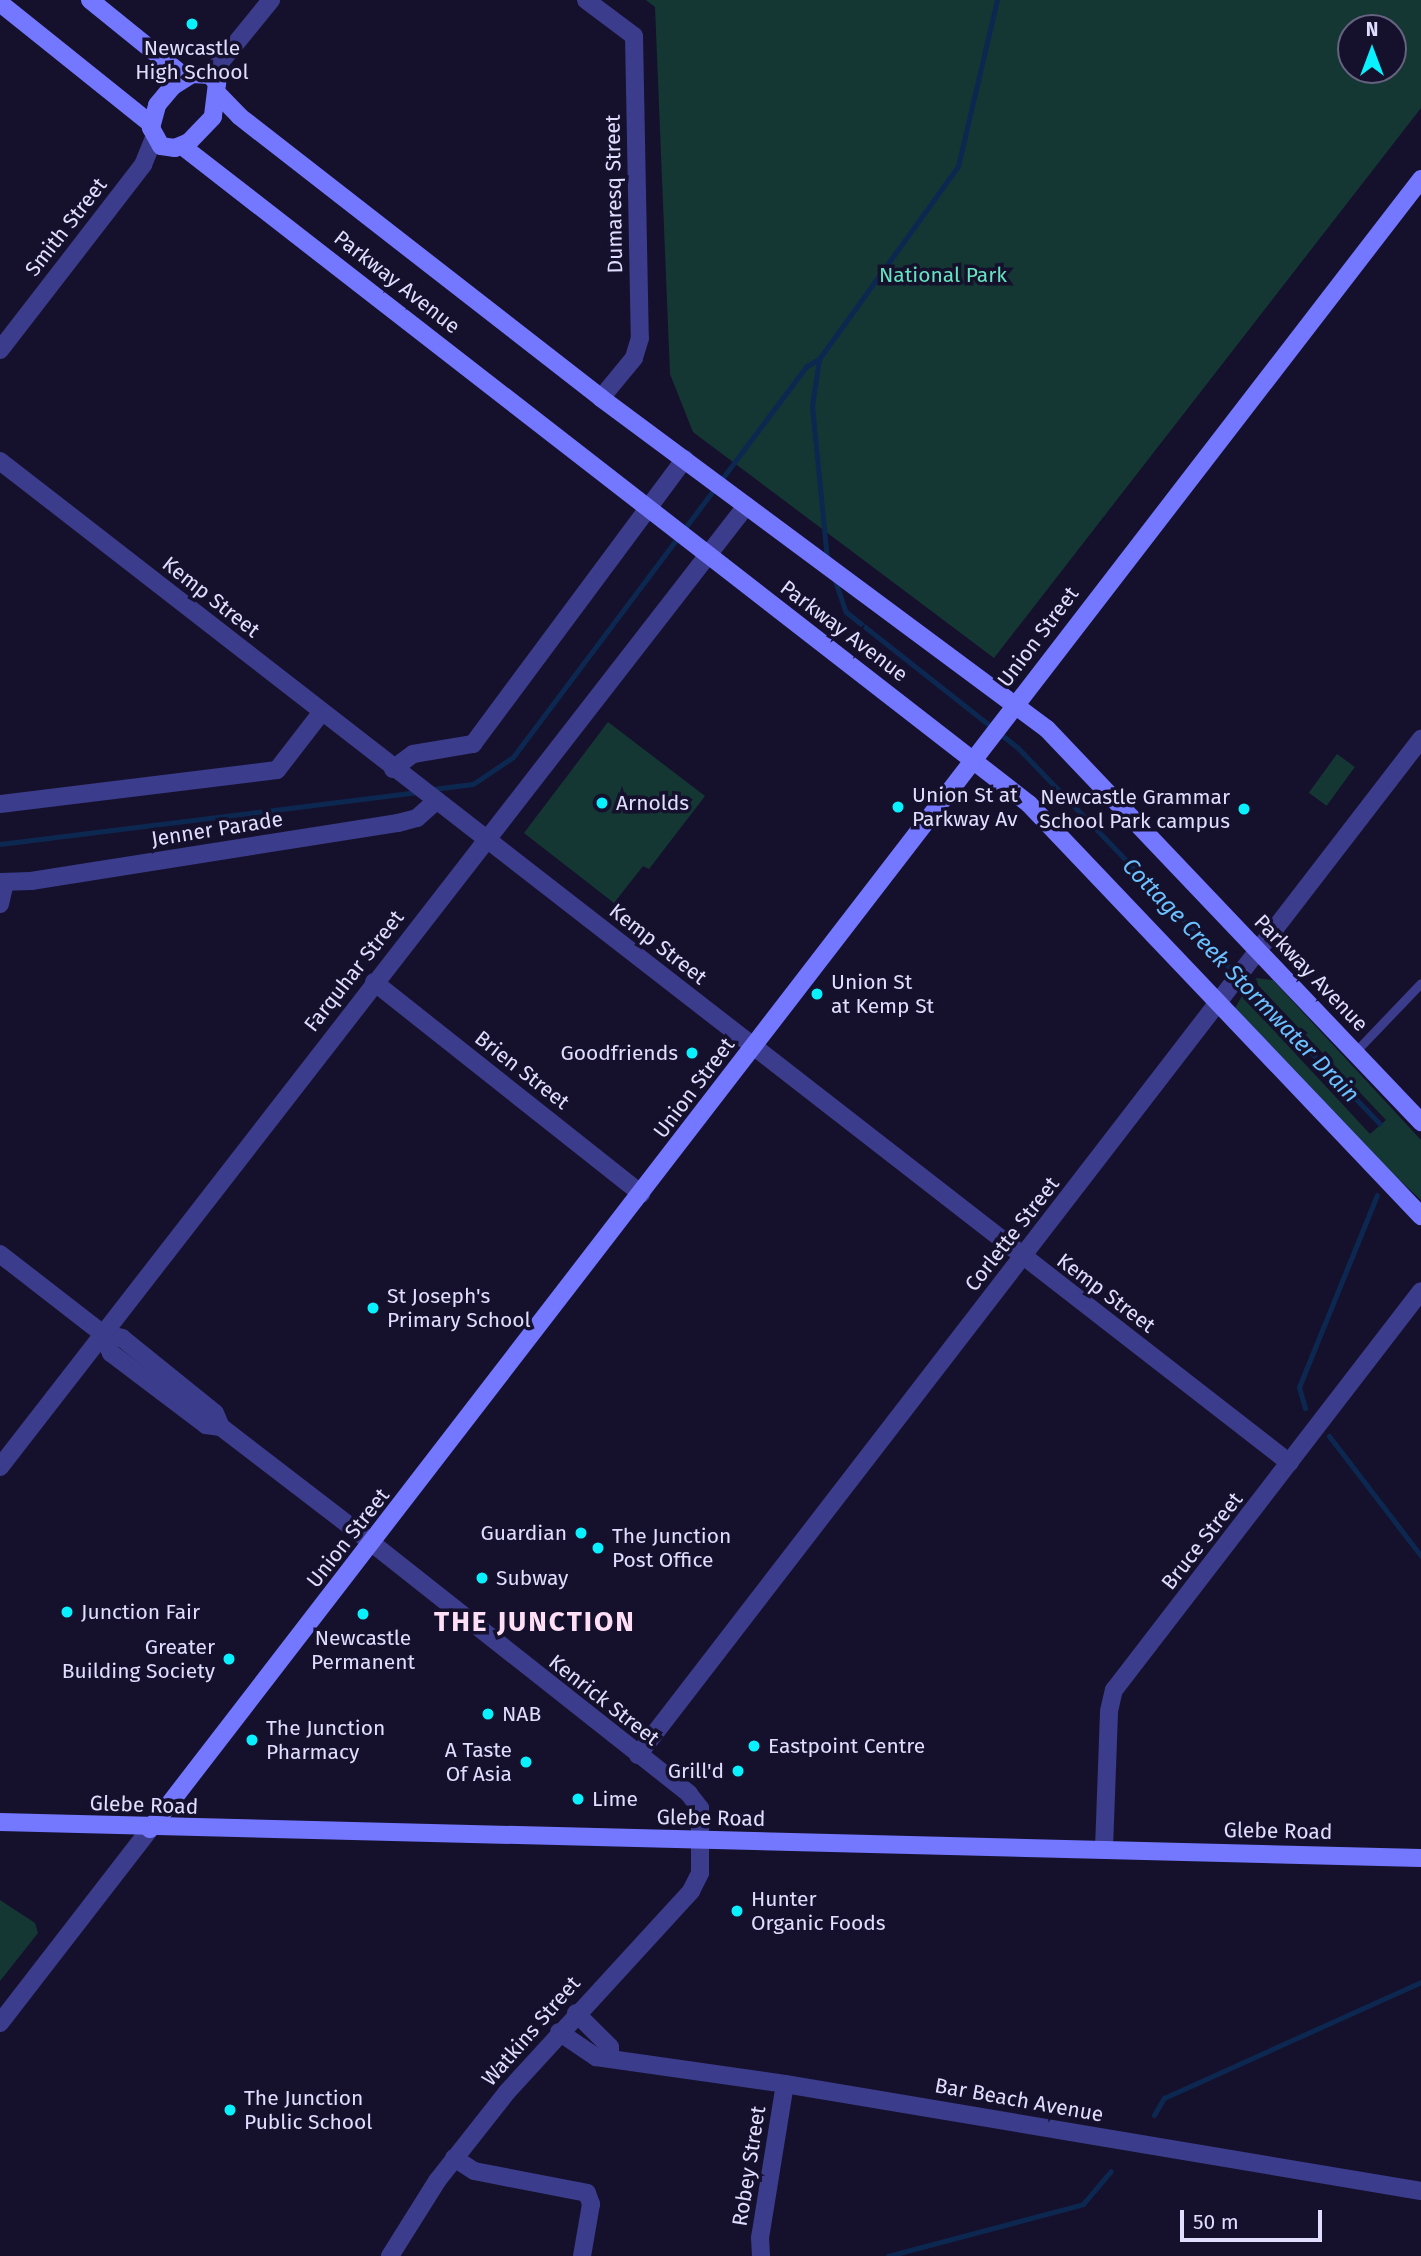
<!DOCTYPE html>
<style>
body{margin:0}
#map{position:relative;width:1421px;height:2256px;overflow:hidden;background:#15112d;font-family:"Fira Sans",sans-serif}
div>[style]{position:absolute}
.green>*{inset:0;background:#143734;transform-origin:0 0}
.stream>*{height:5px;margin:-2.5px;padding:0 2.5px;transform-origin:2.5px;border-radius:2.5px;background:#0c2851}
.service>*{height:9px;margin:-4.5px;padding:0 4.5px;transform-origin:4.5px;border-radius:4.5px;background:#3c3c8c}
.minor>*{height:18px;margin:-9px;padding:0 9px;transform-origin:9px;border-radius:9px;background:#3c3c8c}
.tertiary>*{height:18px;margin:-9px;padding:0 9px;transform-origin:9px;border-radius:9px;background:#3c3c8c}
.secondary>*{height:18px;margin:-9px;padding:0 9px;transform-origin:9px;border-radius:9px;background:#7477ff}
.dots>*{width:19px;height:19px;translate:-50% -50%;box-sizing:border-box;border:4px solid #15112d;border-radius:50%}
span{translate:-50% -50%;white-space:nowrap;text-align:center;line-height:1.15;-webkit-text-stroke:7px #15112d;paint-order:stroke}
.poi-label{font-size:21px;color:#e0ddff}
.left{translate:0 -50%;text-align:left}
.right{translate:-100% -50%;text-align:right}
.street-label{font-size:21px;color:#e0ddff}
.park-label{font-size:21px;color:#65e3be}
.water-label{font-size:23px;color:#6bc1ff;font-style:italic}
.district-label{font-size:28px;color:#ffdff5;font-weight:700;letter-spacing:2px}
.north{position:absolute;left:1337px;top:14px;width:70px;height:70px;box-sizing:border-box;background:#15112d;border:2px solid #666381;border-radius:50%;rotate:0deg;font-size:19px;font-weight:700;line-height:28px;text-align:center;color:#e0ddff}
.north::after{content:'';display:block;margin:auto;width:24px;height:32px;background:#09f1ff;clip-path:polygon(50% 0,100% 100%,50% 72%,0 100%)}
.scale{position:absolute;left:1180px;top:2210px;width:142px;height:32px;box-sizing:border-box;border:4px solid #e0ddff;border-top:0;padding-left:9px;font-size:21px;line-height:24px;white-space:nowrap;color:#e0ddff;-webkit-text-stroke:5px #15112d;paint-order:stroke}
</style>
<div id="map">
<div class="green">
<i style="clip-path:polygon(evenodd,646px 0,1421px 0,1421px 108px,994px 658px,693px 432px,670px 374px,655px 7px,646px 0,1351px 28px,1393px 28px,1393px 70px,1351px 70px,1351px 28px)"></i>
<i style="clip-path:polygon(608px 722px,705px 796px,649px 869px,643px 866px,614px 903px,524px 833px)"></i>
<i style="left:1337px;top:754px;width:22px;height:48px;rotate:36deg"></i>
<i style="clip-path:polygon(1256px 978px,1273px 980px,1421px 1140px,1421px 1200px,1361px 1144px,1235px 1008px,1242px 996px,1370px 1134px,1386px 1120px,1258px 985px)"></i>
<i style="clip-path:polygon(0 1900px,35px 1923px,38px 1933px,0 1981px)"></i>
</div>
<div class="stream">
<i style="left:827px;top:559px;width:154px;rotate:-95.6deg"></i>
<i style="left:812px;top:406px;width:48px;rotate:-81.5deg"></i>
<i style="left:819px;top:359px;width:238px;rotate:-54.2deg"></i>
<i style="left:958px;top:166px;width:171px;rotate:-76.8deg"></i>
<i style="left:834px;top:578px;width:36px;rotate:71deg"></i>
<i style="left:846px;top:612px;width:219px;rotate:38.3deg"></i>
<i style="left:1018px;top:748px;width:521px;rotate:46.09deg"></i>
<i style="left:433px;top:789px;width:40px;rotate:-7.1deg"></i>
<i style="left:473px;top:784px;width:48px;rotate:-34deg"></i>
<i style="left:513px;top:757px;width:489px;rotate:-53.1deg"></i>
<i style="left:807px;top:366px;width:14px;rotate:-30deg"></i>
<i style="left:0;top:844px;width:419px;rotate:-7.1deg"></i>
<i style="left:1305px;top:1408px;width:22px;rotate:-106deg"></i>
<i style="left:1299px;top:1387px;width:207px;rotate:-67.9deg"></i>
<i style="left:1329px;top:1436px;width:151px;rotate:52.5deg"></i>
<i style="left:1154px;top:2115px;width:20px;rotate:-60deg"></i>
<i style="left:1164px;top:2098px;width:282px;rotate:-24.3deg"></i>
<i style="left:888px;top:2256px;width:202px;rotate:-14.9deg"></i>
<i style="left:1083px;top:2204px;width:43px;rotate:-49.7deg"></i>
</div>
<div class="service">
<i style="left:1355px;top:1052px;width:95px;rotate:-46.3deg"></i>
</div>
<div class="minor">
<i style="left:586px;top:0;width:60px;rotate:36.9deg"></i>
<i style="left:634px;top:36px;width:302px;rotate:88.9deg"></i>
<i style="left:640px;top:338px;width:21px;rotate:107deg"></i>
<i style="left:634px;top:358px;width:52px;rotate:129.5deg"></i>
<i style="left:0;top:350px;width:234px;rotate:-52.3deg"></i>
<i style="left:143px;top:165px;width:29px;rotate:-68deg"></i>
<i style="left:0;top:461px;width:1633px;rotate:37.84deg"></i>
<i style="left:393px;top:769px;width:25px;rotate:-37deg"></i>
<i style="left:413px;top:754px;width:61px;rotate:-9.5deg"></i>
<i style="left:473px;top:744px;width:355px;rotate:-53.4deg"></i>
<i style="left:0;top:804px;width:279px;rotate:-7deg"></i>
<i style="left:277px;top:770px;width:72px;rotate:-52.3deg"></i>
<i style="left:0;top:882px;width:31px;rotate:-2deg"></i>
<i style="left:31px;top:881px;width:372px;rotate:-9deg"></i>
<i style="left:398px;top:823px;width:20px;rotate:-15deg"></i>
<i style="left:417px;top:818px;width:24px;rotate:-42deg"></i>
<i style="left:0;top:904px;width:22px;rotate:-77deg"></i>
<i style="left:374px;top:982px;width:341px;rotate:38.4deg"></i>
<i style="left:0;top:1254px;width:129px;rotate:37.8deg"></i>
<i style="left:102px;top:1333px;width:21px;rotate:14deg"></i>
<i style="left:122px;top:1338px;width:119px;rotate:38.9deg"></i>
<i style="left:215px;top:1413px;width:15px;rotate:67deg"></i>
<i style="left:102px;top:1333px;width:22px;rotate:66deg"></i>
<i style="left:111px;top:1353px;width:119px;rotate:37.2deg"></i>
<i style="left:206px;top:1425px;width:15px;rotate:8deg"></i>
<i style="left:221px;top:1427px;width:168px;rotate:37.5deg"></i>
<i style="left:354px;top:1529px;width:427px;rotate:38.3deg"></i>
<i style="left:689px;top:1794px;width:18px;rotate:52deg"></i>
<i style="left:700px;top:1808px;width:32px;rotate:90deg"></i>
<i style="left:0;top:1467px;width:1217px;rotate:-52.18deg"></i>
<i style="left:638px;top:1755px;width:1283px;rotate:-52.38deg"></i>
<i style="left:1104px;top:1849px;width:138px;rotate:-87.9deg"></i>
<i style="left:1109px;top:1711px;width:22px;rotate:-77deg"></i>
<i style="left:1114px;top:1690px;width:503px;rotate:-52.42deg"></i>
<i style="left:576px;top:2013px;width:48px;rotate:45deg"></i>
<i style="left:610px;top:2047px;width:9px;rotate:90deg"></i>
<i style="left:559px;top:2032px;width:45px;rotate:34deg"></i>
<i style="left:596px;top:2057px;width:191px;rotate:8.1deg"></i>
<i style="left:785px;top:2084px;width:645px;rotate:9.55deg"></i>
<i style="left:454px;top:2158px;width:24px;rotate:33deg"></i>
<i style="left:474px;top:2171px;width:115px;rotate:11deg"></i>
<i style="left:587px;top:2193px;width:12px;rotate:70deg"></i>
<i style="left:591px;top:2204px;width:53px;rotate:99.8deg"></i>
<i style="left:761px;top:2256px;width:18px;rotate:-93deg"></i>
<i style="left:760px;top:2238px;width:156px;rotate:-80.8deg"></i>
</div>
<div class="tertiary">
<i style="left:210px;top:75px;width:97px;rotate:-50.9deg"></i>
<i style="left:0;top:2023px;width:245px;rotate:-52.3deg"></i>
<i style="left:390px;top:2256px;width:89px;rotate:-57.9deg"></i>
<i style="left:437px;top:2181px;width:113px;rotate:-51.8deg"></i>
<i style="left:507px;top:2092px;width:273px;rotate:-47.5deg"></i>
<i style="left:691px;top:1891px;width:20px;rotate:-63deg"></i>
<i style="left:700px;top:1873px;width:33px;rotate:-90deg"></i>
</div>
<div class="secondary">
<i style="left:90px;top:0;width:122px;rotate:39deg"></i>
<i style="left:0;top:3px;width:193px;rotate:38.7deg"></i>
<i style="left:192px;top:74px;width:18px;rotate:3deg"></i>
<i style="left:210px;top:75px;width:11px;rotate:49deg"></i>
<i style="left:217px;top:83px;width:34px;rotate:97deg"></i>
<i style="left:213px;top:117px;width:35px;rotate:134deg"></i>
<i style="left:189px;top:142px;width:15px;rotate:157deg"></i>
<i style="left:175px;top:148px;width:14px;rotate:-172deg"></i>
<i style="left:161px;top:146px;width:21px;rotate:-119deg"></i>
<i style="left:151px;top:128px;width:24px;rotate:-75deg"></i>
<i style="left:157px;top:105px;width:25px;rotate:-50deg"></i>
<i style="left:173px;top:86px;width:22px;rotate:-32deg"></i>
<i style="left:219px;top:95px;width:29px;rotate:46deg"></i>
<i style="left:239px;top:116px;width:459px;rotate:37.9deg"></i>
<i style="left:601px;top:398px;width:555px;rotate:36.58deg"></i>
<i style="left:1047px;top:729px;width:543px;rotate:46.42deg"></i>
<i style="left:182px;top:146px;width:1073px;rotate:37.84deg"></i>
<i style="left:1029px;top:804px;width:569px;rotate:46.42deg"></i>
<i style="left:0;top:1822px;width:1421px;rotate:1.45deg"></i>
<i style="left:150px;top:1829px;width:2083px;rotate:-52.39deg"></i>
</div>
<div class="dots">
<i style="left:192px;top:24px;background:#09f1ff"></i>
<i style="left:602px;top:803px;background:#09f1ff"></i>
<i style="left:898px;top:807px;background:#09f1ff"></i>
<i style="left:1244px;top:809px;background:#09f1ff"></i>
<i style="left:817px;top:994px;background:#09f1ff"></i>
<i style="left:692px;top:1053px;background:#09f1ff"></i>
<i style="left:373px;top:1308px;background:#09f1ff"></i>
<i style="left:581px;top:1533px;background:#09f1ff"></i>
<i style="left:598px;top:1548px;background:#09f1ff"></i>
<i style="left:482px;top:1578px;background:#09f1ff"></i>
<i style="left:67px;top:1612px;background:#09f1ff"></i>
<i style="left:363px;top:1614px;background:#09f1ff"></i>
<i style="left:229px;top:1659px;background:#09f1ff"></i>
<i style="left:488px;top:1714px;background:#09f1ff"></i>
<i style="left:252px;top:1740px;background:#09f1ff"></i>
<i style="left:754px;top:1746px;background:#09f1ff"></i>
<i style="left:526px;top:1762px;background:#09f1ff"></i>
<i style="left:738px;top:1771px;background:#09f1ff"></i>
<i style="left:578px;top:1799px;background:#09f1ff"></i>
<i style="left:737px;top:1911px;background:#09f1ff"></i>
<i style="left:230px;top:2110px;background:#09f1ff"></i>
</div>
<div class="poi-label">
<span style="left:192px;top:60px">Newcastle<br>High School</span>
<span class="left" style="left:912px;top:807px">Union St at<br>Parkway Av</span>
<span class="right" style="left:1230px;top:809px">Newcastle Grammar<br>School Park campus</span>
<span class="left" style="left:616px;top:803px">Arnolds</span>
<span class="left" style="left:831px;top:994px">Union St<br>at Kemp St</span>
<span class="right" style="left:678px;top:1053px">Goodfriends</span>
<span class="left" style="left:387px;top:1308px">St Joseph's<br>Primary School</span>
<span class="right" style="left:567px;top:1533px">Guardian</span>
<span class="left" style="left:612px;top:1548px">The Junction<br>Post Office</span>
<span class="left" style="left:496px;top:1578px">Subway</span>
<span class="left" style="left:81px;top:1612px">Junction Fair</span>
<span style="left:363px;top:1650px">Newcastle<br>Permanent</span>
<span class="right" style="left:215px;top:1659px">Greater<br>Building Society</span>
<span class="left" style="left:502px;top:1714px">NAB</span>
<span class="left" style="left:266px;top:1740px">The Junction<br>Pharmacy</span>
<span class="left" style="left:768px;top:1746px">Eastpoint Centre</span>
<span class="right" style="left:512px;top:1762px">A Taste<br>Of Asia</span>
<span class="right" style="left:724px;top:1771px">Grill'd</span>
<span class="left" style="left:592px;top:1799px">Lime</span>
<span class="left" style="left:751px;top:1911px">Hunter<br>Organic Foods</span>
<span class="left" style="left:244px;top:2110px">The Junction<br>Public School</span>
</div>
<div class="street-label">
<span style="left:614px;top:194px;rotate:-91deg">Dumaresq Street</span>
<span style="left:66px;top:227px;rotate:-52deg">Smith Street</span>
<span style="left:397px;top:282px;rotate:38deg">Parkway Avenue</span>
<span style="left:211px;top:597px;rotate:38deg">Kemp Street</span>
<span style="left:844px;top:631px;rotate:37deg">Parkway Avenue</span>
<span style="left:1038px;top:637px;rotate:-53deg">Union Street</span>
<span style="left:217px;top:829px;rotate:-9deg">Jenner Parade</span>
<span style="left:658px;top:944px;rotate:38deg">Kemp Street</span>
<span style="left:354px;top:971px;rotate:-52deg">Farquhar Street</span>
<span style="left:1311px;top:973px;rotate:46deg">Parkway Avenue</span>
<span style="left:522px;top:1070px;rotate:38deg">Brien Street</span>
<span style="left:694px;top:1088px;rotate:-53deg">Union Street</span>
<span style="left:1012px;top:1234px;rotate:-52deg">Corlette Street</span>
<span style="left:1106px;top:1293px;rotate:37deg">Kemp Street</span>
<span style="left:348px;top:1538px;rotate:-52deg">Union Street</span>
<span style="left:1202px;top:1541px;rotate:-52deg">Bruce Street</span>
<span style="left:604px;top:1700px;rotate:38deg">Kenrick Street</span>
<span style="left:144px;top:1805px;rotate:2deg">Glebe Road</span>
<span style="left:711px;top:1818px;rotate:1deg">Glebe Road</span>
<span style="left:1278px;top:1831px;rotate:1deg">Glebe Road</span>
<span style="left:531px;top:2031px;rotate:-49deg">Watkins Street</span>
<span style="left:1019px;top:2100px;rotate:10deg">Bar Beach Avenue</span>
<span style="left:749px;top:2166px;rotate:-81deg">Robey Street</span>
</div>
<div class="park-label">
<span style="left:943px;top:275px">National Park</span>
</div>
<div class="water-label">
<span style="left:1241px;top:980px;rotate:46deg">Cottage Creek Stormwater Drain</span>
</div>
<div class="district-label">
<span style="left:535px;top:1622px">THE JUNCTION</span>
</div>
<div class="north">N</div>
<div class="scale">50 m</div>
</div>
